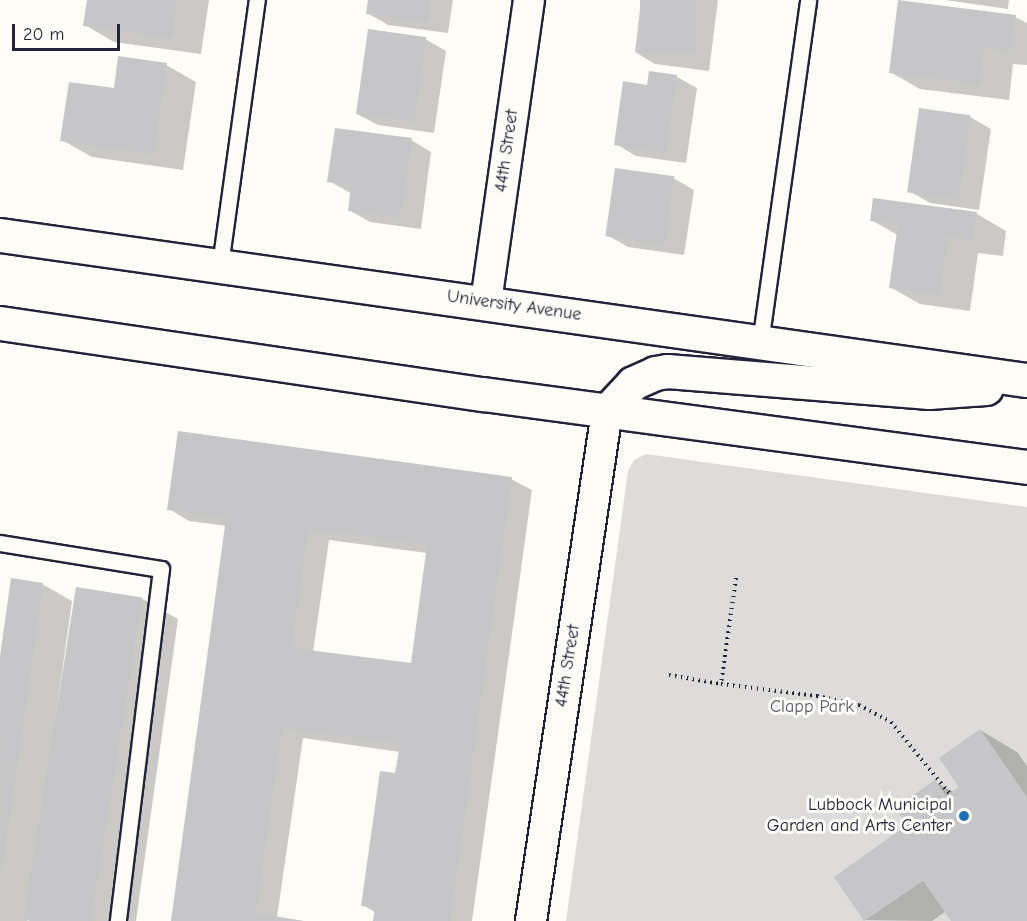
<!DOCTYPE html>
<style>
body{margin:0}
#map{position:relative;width:1027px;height:921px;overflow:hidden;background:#fdfcf7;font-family:"Comic Neue",sans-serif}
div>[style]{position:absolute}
.green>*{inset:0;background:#dddcdb}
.shadow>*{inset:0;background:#0003}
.building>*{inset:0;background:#c6c6c8;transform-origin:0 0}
.path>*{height:4px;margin-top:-2px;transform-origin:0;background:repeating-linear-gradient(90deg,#22223b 0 1.5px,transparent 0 6px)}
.roads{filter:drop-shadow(2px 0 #22223b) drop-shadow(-2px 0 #22223b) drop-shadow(0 2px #22223b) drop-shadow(0 -2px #22223b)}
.service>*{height:15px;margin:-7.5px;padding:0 7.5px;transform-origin:7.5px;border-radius:7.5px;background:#fdfcf7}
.minor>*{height:30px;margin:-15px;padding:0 15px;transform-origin:15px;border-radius:15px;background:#fdfcf7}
.secondary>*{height:33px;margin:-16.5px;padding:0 16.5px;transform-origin:16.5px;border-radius:16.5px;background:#fdfcf7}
.dots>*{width:16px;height:16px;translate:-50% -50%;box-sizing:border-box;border:3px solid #fdfcf7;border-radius:50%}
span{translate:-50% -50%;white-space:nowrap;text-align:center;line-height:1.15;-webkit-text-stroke:6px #fdfcf7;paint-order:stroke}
.street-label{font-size:18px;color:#22223b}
.park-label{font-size:18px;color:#5a5a6b}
.poi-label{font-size:18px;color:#22223b}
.right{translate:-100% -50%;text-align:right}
.scale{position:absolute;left:12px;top:24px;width:108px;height:27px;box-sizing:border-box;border:3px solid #22223b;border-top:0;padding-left:8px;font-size:18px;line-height:21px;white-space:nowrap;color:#22223b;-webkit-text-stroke:4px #fdfcf7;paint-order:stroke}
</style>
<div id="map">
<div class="green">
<i style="clip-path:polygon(646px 454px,1027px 507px,1027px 921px,566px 921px,628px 471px,634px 460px)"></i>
</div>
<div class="shadow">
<i style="clip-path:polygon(88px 0,209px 0,201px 54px,114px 42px,85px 25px)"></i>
<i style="clip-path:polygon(369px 0,453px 0,448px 33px,388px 25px,367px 13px)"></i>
<i style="clip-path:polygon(641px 0,718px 0,709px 71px,655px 64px,635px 52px)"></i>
<i style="clip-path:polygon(945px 0,1009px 0,1008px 9px)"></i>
<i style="clip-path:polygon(1015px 17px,1027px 23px,1027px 65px,1013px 64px,1009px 100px,920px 89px,890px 72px)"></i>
<i style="clip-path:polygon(425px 39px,446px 51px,434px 133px,378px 125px,357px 114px)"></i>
<i style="clip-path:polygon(166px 65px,196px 82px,183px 170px,92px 157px,62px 140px,115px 90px)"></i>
<i style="clip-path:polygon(677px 77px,697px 88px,686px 163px,636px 156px,616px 144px,649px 86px)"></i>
<i style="clip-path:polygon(970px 117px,991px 129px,979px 210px,930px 203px,909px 191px)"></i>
<i style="clip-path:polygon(411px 140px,431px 152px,421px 229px,370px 222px,349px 210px,352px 194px,329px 181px)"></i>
<i style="clip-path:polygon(673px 178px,694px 190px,684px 255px,628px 247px,607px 235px)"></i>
<i style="clip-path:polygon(874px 199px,977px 214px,1006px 231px,1003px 256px,978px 253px,970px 311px,920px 304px,890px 287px,898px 235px,871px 220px)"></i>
<i style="clip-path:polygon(evenodd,511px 479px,532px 490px,472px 921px,375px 921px,376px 913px,363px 905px,397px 774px,400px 752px,303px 738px,277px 917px,303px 921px,172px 921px,227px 526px,189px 521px,169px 509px,511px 479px,329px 540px,427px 553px,412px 665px,313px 652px,329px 540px)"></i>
<i style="clip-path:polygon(12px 580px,42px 584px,72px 601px,27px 921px,0 921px,0 667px)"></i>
<i style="clip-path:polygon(141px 598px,178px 619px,136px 921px,30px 921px)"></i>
<i style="clip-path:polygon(980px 730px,1017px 752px,1027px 766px,1027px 921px,953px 921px,946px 911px,932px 921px,865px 920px,836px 877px,910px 825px,935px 782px,954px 792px,961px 787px)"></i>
</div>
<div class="building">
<i style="clip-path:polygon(87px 0,177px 0,172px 38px,83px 26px)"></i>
<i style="clip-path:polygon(368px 0,431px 0,428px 22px,366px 14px)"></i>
<i style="left:640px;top:0;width:56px;height:53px"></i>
<i style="clip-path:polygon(898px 0,1016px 15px,1011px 51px,984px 48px,980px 84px,889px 73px)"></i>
<i style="left:368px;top:29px;width:59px;height:86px;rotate:8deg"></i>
<i style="clip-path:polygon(118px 56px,167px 63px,154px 154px,60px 141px,69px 82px,114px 88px)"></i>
<i style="clip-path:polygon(649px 71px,677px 75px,666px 153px,614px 145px,623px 81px,647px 85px)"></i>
<i style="left:919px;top:108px;width:52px;height:85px;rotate:8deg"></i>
<i style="clip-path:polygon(335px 128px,412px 138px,400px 218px,348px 211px,351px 186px,327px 182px)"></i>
<i style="left:615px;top:168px;width:60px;height:69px;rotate:8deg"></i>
<i style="clip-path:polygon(873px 198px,977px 212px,973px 240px,948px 237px,940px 295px,889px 288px,898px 224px,870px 221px)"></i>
<i style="clip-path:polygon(evenodd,178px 431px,512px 477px,450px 921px,373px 921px,375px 908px,361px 906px,380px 771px,395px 773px,400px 744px,282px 728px,256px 913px,304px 921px,171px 921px,226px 518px,167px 510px,178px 431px,308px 529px,427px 545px,411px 663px,292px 648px,308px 529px)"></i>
<i style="clip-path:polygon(11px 578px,43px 583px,1px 879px,0 656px)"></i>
<i style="left:76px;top:587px;width:67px;height:337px;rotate:9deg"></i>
<i style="clip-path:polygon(980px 729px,1027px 797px,1027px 921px,951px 921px,923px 881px,864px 921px,834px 877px,907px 825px,895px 808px,935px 780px,946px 796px,959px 787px,939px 758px)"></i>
</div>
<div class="path">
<i style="left:736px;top:578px;width:107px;rotate:98.1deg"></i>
<i style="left:721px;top:684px;width:97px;rotate:7.1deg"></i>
<i style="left:817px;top:696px;width:43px;rotate:12.1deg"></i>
<i style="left:859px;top:705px;width:36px;rotate:28deg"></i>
<i style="left:891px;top:722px;width:92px;rotate:50.8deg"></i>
<i style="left:669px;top:675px;width:53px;rotate:9.8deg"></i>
</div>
<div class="roads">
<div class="service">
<i style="left:220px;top:265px;width:268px;rotate:-82.1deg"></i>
<i style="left:760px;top:343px;width:346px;rotate:-82deg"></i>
<i style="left:0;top:543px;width:163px;rotate:9.2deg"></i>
<i style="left:161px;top:569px;width:355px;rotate:97deg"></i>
</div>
<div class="minor">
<i style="left:486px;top:302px;width:305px;rotate:-81.9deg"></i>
<i style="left:531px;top:921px;width:516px;rotate:-81.52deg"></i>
</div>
<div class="secondary">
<i style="left:0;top:235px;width:1037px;rotate:8.04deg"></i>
<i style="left:0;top:323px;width:488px;rotate:8.4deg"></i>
<i style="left:483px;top:394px;width:549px;rotate:7.64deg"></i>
<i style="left:607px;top:411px;width:38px;rotate:-47deg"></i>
<i style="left:633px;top:383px;width:24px;rotate:-24deg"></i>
<i style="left:655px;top:373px;width:12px;rotate:-9deg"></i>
<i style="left:667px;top:371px;width:263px;rotate:4.6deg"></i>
<i style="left:929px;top:392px;width:57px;rotate:-4deg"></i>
</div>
</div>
<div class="dots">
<i style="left:964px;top:816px;background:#1f6fb2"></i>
</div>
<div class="street-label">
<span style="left:507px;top:151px;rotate:-82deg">44th Street</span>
<span style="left:514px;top:306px;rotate:8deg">University Avenue</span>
<span style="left:568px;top:666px;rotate:-81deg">44th Street</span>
</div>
<div class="park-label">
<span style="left:812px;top:707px">Clapp Park</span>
</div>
<div class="poi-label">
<span class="right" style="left:952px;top:816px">Lubbock Municipal<br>Garden and Arts Center</span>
</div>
<div class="scale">20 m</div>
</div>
